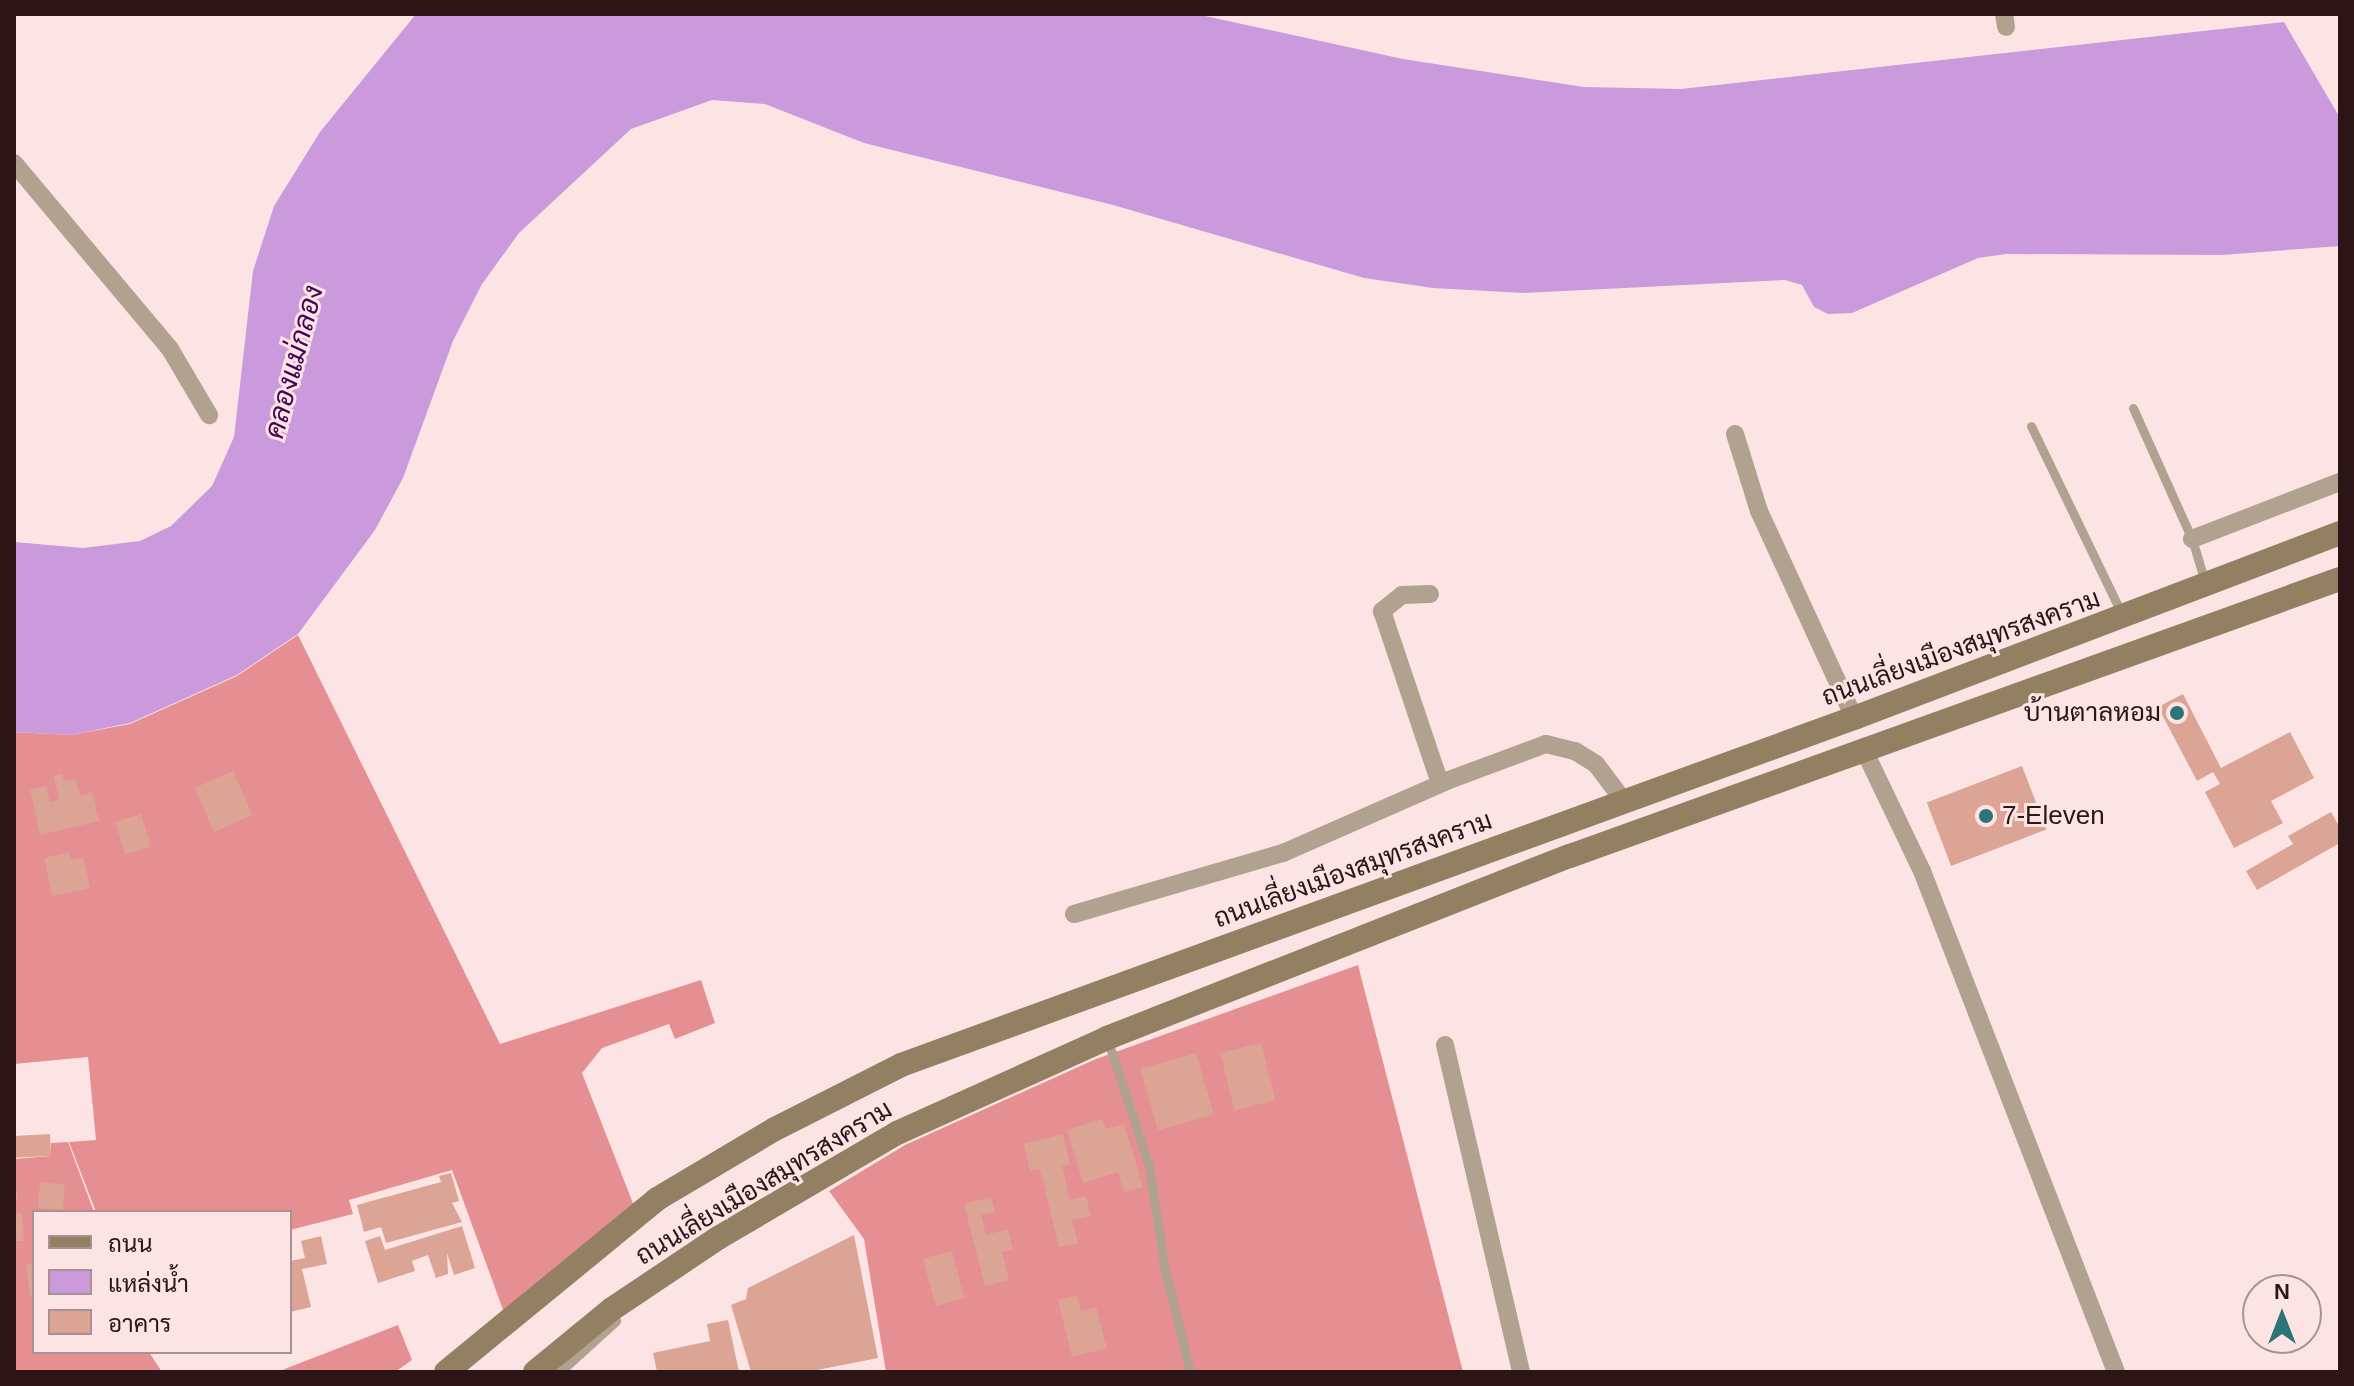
<!DOCTYPE html>
<meta charset="utf-8">
<style>
body{margin:0}
#map{position:relative;width:2354px;height:1386px;overflow:hidden;background:#fde4e4;font-family:Arial,Sarabun,sans-serif}
div>[style]{position:absolute}
.forest>*{inset:0;background:#e68f93}
.water>*{inset:0;background:#ca9adc}
.building>*{inset:0;background:#dba494;transform-origin:0 0}
.service>*{height:9px;margin:-4.5px;padding:0 4.5px;transform-origin:4.5px;border-radius:4.5px;background:#b0a28f}
.minor>*{height:18px;margin:-9px;padding:0 9px;transform-origin:9px;border-radius:9px;background:#b0a28f}
.secondary>*{height:24px;margin:-12px;padding:0 12px;transform-origin:12px;border-radius:12px;background:#937f62}
.dots>*{width:22px;height:22px;translate:-50% -50%;box-sizing:border-box;border:4px solid #fde4e4;border-radius:50%}
span{translate:-50% -50%;white-space:nowrap;text-align:center;line-height:1.15;-webkit-text-stroke:6px #fde4e4;paint-order:stroke}
.street-label{font-size:26px;color:#2b1517}
.poi-label{font-size:26px;color:#2b1517}
.right{translate:-100% -50%;text-align:right}
.left{translate:0 -50%;text-align:left}
.water-label{font-size:28px;color:#430356;font-style:italic}
.frame{position:absolute;inset:0;border:16px solid #2b1517;pointer-events:none}
.legend{position:absolute;left:32px;top:1210px;width:260px;height:144px;box-sizing:border-box;background:#fde4e4;border:2px solid #a99192;margin:0;padding:10px 14px;list-style:none;font-size:24px;color:#2b1517}
.legend li{display:flex;align-items:center;gap:16px;height:40px}
.legend b{width:40px;border:2px solid #a99192}
.north{position:absolute;left:2242px;top:1274px;width:80px;height:80px;box-sizing:border-box;background:#fde4e4;border:2px solid #a99192;border-radius:50%;rotate:0deg;font-size:22px;font-weight:700;line-height:32px;text-align:center;color:#2b1517}
.north::after{content:'';display:block;margin:auto;width:28px;height:36px;background:#2b7576;clip-path:polygon(50% 0,100% 100%,50% 72%,0 100%)}
</style>
<div id="map">
<div class="forest">
<i style="clip-path:polygon(298px 635px,500px 1044px,701px 980px,715px 1023px,675px 1039px,669px 1024px,602px 1048px,582px 1073px,638px 1216px,506px 1318px,452px 1170px,349px 1200px,353px 1214px,290px 1230px,290px 1212px,96px 1212px,69px 1142px,96px 1140px,88px 1057px,14px 1064px,14px 732px,71px 735px,130px 724px,237px 676px)"></i>
<i style="clip-path:polygon(1358px 965px,1463px 1372px,886px 1372px,864px 1239px,829px 1191px,905px 1145px,1096px 1059px)"></i>
<i style="clip-path:polygon(68px 1142px,94px 1212px,34px 1212px,34px 1352px,149px 1352px,162px 1372px,14px 1372px,14px 1159px,51px 1156px,51px 1143px)"></i>
<i style="clip-path:polygon(398px 1325px,412px 1360px,395px 1372px,277px 1372px)"></i>
</div>
<div class="water">
<i style="clip-path:polygon(416px 14px,1196px 14px,1403px 59px,1584px 87px,1681px 89px,2284px 22px,2340px 118px,2340px 246px,2222px 255px,2006px 254px,1978px 258px,1852px 313px,1828px 314px,1814px 307px,1802px 285px,1785px 280px,1523px 293px,1433px 288px,1364px 278px,1113px 205px,864px 143px,765px 104px,712px 100px,631px 129px,519px 233px,482px 284px,453px 341px,403px 478px,375px 530px,298px 634px,237px 675px,130px 723px,71px 735px,14px 732px,14px 542px,83px 548px,140px 541px,171px 526px,212px 486px,234px 437px,253px 271px,274px 206px,320px 132px)"></i>
</div>
<div class="building">
<i style="clip-path:polygon(2183px 694px,2221px 768px,2290px 732px,2314px 778px,2271px 801px,2283px 823px,2234px 848px,2205px 792px,2220px 784px,2213px 772px,2197px 781px,2158px 707px)"></i>
<i style="left:2022px;top:766px;width:68px;height:102px;rotate:69deg"></i>
<i style="left:233px;top:771px;width:48px;height:42px;rotate:66deg"></i>
<i style="clip-path:polygon(62px 774px,64px 781px,75px 779px,80px 796px,92px 792px,99px 821px,40px 835px,30px 790px,46px 786px,50px 802px,59px 800px,54px 776px)"></i>
<i style="clip-path:polygon(2331px 812px,2340px 828px,2340px 843px,2257px 890px,2246px 871px,2293px 844px,2288px 836px)"></i>
<i style="left:141px;top:814px;width:34px;height:27px;rotate:73deg"></i>
<i style="clip-path:polygon(69px 852px,71px 860px,83px 857px,90px 888px,52px 896px,44px 858px)"></i>
<i style="left:1261px;top:1043px;width:59px;height:42px;rotate:76deg"></i>
<i style="left:1196px;top:1053px;width:64px;height:58px;rotate:74deg"></i>
<i style="clip-path:polygon(1102px 1119px,1106px 1129px,1124px 1124px,1143px 1187px,1124px 1192px,1118px 1172px,1083px 1183px,1067px 1130px)"></i>
<i style="left:50px;top:1134px;width:22px;height:36px;rotate:87deg"></i>
<i style="clip-path:polygon(1063px 1134px,1070px 1164px,1062px 1166px,1070px 1200px,1086px 1196px,1091px 1216px,1072px 1220px,1078px 1243px,1059px 1247px,1040px 1169px,1030px 1171px,1024px 1144px)"></i>
<i style="clip-path:polygon(451px 1173px,459px 1201px,452px 1203px,462px 1222px,386px 1243px,381px 1227px,364px 1232px,357px 1205px,441px 1182px,439px 1176px)"></i>
<i style="clip-path:polygon(14px 1177px,18px 1200px,14px 1201px)"></i>
<i style="left:40px;top:1182px;width:25px;height:26px;rotate:5deg"></i>
<i style="clip-path:polygon(991px 1197px,995px 1212px,981px 1215px,986px 1235px,1008px 1229px,1013px 1250px,1002px 1252px,1009px 1280px,985px 1286px,964px 1204px)"></i>
<i style="clip-path:polygon(22px 1213px,24px 1241px,14px 1241px,14px 1214px)"></i>
<i style="clip-path:polygon(462px 1226px,475px 1268px,454px 1275px,447px 1253px,448px 1274px,436px 1278px,428px 1255px,412px 1261px,415px 1271px,378px 1283px,365px 1241px,380px 1236px,385px 1250px)"></i>
<i style="clip-path:polygon(854px 1235px,878px 1358px,807px 1372px,751px 1372px,731px 1305px,746px 1299px,748px 1288px)"></i>
<i style="clip-path:polygon(321px 1236px,327px 1264px,302px 1269px,311px 1307px,290px 1312px,290px 1261px,305px 1258px,301px 1241px)"></i>
<i style="left:952px;top:1251px;width:49px;height:30px;rotate:75deg"></i>
<i style="clip-path:polygon(34px 1264px,34px 1295px,30px 1296px,26px 1265px)"></i>
<i style="clip-path:polygon(1077px 1295px,1081px 1311px,1096px 1307px,1107px 1348px,1072px 1357px,1058px 1300px)"></i>
<i style="clip-path:polygon(728px 1320px,739px 1372px,657px 1372px,653px 1353px,710px 1341px,707px 1324px)"></i>
</div>
<div class="service">
<i style="left:2133px;top:408px;width:144px;rotate:65.8deg"></i>
<i style="left:2192px;top:539px;width:45px;rotate:73.2deg"></i>
<i style="left:2031px;top:426px;width:209px;rotate:64.2deg"></i>
<i style="left:1107px;top:1038px;width:135px;rotate:71.8deg"></i>
<i style="left:1149px;top:1166px;width:105px;rotate:81.3deg"></i>
<i style="left:1165px;top:1270px;width:105px;rotate:76.2deg"></i>
<i style="left:560px;top:1372px;width:76px;rotate:-42.3deg"></i>
</div>
<div class="minor">
<i style="left:2004px;top:14px;width:13px;rotate:81deg"></i>
<i style="left:14px;top:163px;width:243px;rotate:50deg"></i>
<i style="left:170px;top:349px;width:77px;rotate:59.4deg"></i>
<i style="left:1735px;top:434px;width:81px;rotate:72.7deg"></i>
<i style="left:1759px;top:511px;width:228px;rotate:65.3deg"></i>
<i style="left:2192px;top:539px;width:159px;rotate:-21.1deg"></i>
<i style="left:1430px;top:594px;width:28px;rotate:178deg"></i>
<i style="left:1402px;top:595px;width:26px;rotate:141deg"></i>
<i style="left:1382px;top:611px;width:182px;rotate:71.4deg"></i>
<i style="left:1864px;top:750px;width:134px;rotate:64.4deg"></i>
<i style="left:1922px;top:871px;width:537px;rotate:68.83deg"></i>
<i style="left:1074px;top:914px;width:218px;rotate:-16.3deg"></i>
<i style="left:1283px;top:853px;width:181px;rotate:-23.7deg"></i>
<i style="left:1449px;top:780px;width:103px;rotate:-20.4deg"></i>
<i style="left:1546px;top:744px;width:30px;rotate:14deg"></i>
<i style="left:1575px;top:751px;width:25px;rotate:32deg"></i>
<i style="left:1596px;top:764px;width:45px;rotate:53.1deg"></i>
<i style="left:1445px;top:1045px;width:336px;rotate:76.9deg"></i>
</div>
<div class="secondary">
<i style="left:446px;top:1372px;width:273px;rotate:-39.3deg"></i>
<i style="left:657px;top:1199px;width:137px;rotate:-30.7deg"></i>
<i style="left:775px;top:1129px;width:141px;rotate:-26.9deg"></i>
<i style="left:901px;top:1065px;width:1014px;rotate:-20.01deg"></i>
<i style="left:1854px;top:718px;width:520px;rotate:-20.84deg"></i>
<i style="left:535px;top:1372px;width:99px;rotate:-39.3deg"></i>
<i style="left:612px;top:1309px;width:128px;rotate:-33.8deg"></i>
<i style="left:718px;top:1238px;width:208px;rotate:-30.4deg"></i>
<i style="left:897px;top:1133px;width:230px;rotate:-24.3deg"></i>
<i style="left:1107px;top:1038px;width:497px;rotate:-21.5deg"></i>
<i style="left:1570px;top:856px;width:818px;rotate:-19.79deg"></i>
</div>
<div class="dots">
<i style="left:2177px;top:713px;background:#2b7576"></i>
<i style="left:1986px;top:816px;background:#2b7576"></i>
</div>
<div class="street-label">
<span style="left:1961px;top:648px;rotate:-20deg">ถนนเลี่ยงเมืองสมุทรสงคราม</span>
<span style="left:1353px;top:870px;rotate:-20deg">ถนนเลี่ยงเมืองสมุทรสงคราม</span>
<span style="left:764px;top:1183px;rotate:-31deg">ถนนเลี่ยงเมืองสมุทรสงคราม</span>
</div>
<div class="poi-label">
<span class="right" style="left:2161px;top:713px">บ้านตาลหอม</span>
<span class="left" style="left:2002px;top:816px">7-Eleven</span>
</div>
<div class="water-label">
<span style="left:294px;top:362px;rotate:-75deg">คลองแม่กลอง</span>
</div>
<div class="frame"></div>
<ul class="legend">
<li><b style="height:10px;background:#937f62"></b>ถนน</li>
<li><b style="height:22px;background:#ca9adc"></b>แหล่งน้ำ</li>
<li><b style="height:22px;background:#dba494"></b>อาคาร</li>
</ul>
<div class="north">N</div>
</div>
